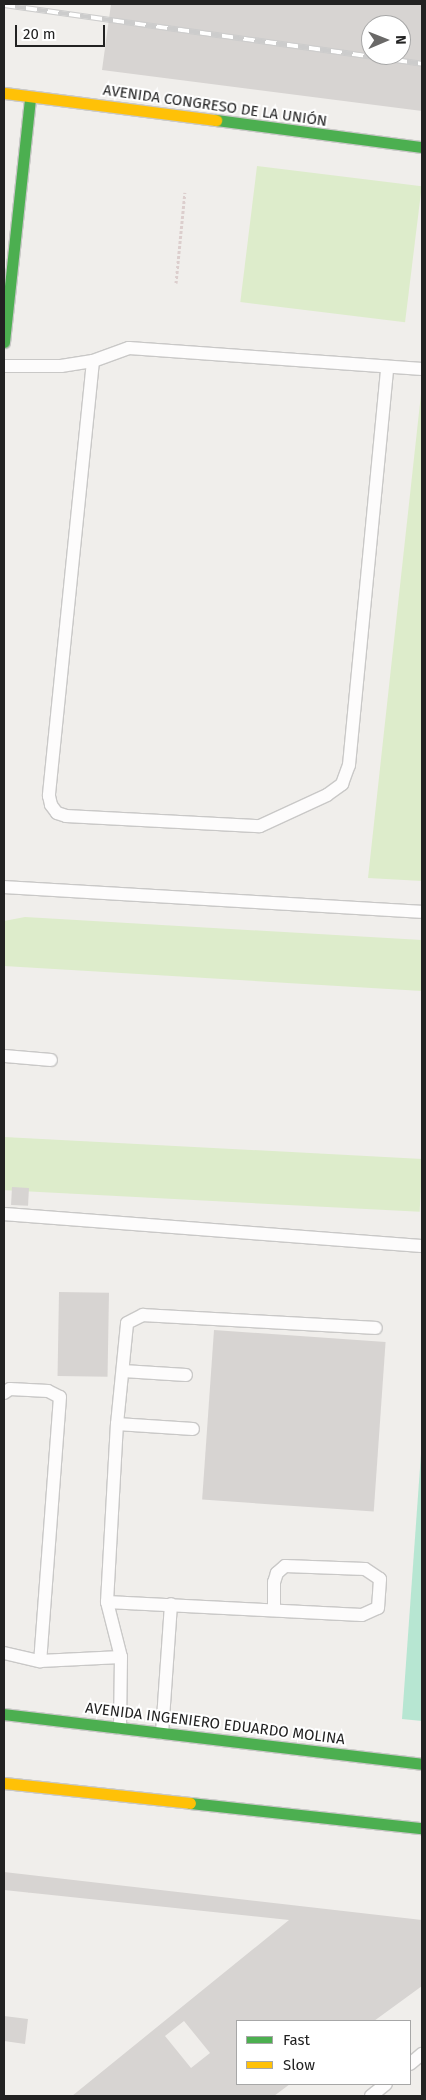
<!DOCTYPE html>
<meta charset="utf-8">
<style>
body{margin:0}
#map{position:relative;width:426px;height:2100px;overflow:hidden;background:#f0eeeb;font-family:"Fira Sans",sans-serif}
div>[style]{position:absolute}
.grass>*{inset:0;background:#ddeccb;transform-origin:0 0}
.pitch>*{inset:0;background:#b7e6d2}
.building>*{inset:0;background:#d7d4d2;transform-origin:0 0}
.path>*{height:3px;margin-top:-1.5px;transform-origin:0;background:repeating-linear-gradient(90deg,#dccecd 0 2.5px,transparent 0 5px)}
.roads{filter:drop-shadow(1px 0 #c9c8c7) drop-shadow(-1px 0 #c9c8c7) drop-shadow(0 1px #c9c8c7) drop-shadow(0 -1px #c9c8c7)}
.lane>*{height:12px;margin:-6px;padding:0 6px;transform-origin:6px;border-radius:6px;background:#fdfcfc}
.fast>*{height:11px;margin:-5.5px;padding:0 5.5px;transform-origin:5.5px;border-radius:5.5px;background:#4caf50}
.slow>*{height:11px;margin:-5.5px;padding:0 5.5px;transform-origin:5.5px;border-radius:5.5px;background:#ffc107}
.rail>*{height:5.5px;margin-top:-2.75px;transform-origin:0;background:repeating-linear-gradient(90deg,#fff 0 11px,#ccc 0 22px);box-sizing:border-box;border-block:1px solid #ccc}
span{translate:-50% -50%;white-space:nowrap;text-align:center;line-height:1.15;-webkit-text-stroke:4px #fff;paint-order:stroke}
.street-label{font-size:15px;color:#222}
.frame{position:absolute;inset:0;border:5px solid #222;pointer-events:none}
.legend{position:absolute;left:236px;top:2020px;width:175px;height:65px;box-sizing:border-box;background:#fff;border:1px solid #a7a7a7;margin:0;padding:6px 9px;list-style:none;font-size:15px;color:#222}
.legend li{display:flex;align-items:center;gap:10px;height:25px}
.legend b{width:25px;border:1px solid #a7a7a7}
.north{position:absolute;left:361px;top:15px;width:50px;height:50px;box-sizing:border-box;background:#fff;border:1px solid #a7a7a7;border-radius:50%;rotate:89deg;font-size:14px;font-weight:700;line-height:20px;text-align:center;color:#222}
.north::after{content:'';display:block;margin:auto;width:18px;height:22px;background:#6a6968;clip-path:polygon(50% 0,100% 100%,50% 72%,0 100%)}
.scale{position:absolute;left:15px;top:25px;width:90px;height:22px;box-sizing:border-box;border:2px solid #222;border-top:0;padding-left:6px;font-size:15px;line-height:18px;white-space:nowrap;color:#222;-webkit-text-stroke:4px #fff;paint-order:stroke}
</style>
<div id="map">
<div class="grass">
<i style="left:257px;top:166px;width:166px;height:137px;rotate:7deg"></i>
<i style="clip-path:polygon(422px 385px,422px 881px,368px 878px,374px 823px)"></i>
<i style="clip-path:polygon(25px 917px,422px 940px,422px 991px,4px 966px,4px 921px)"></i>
<i style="left:4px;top:1137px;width:419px;height:53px;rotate:3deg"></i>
</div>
<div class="pitch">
<i style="clip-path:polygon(422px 1440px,422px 1721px,402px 1719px)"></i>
</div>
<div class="building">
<i style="clip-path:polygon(evenodd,111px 4px,422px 4px,422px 111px,102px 70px,111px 4px,371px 25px,401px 25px,401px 55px,371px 55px,371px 25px)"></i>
<i style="left:12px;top:1187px;width:17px;height:18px;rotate:3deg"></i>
<i style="left:59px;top:1292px;width:50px;height:84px;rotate:1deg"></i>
<i style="left:214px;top:1330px;width:172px;height:170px;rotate:4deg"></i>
<i style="clip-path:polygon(evenodd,4px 1872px,422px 1920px,422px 1986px,374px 2021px,237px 2021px,237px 2084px,290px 2084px,274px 2096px,72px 2096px,289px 1920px,4px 1890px,4px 1872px,184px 2021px,210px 2053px,191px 2068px,165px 2036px,184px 2021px)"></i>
<i style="clip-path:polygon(4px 2016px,28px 2019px,25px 2044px,4px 2041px)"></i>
</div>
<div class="path">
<i style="left:176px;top:283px;width:91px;rotate:-84.4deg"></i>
</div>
<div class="roads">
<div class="lane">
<i style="left:93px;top:361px;width:437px;rotate:95.8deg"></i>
<i style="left:49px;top:796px;width:9px;rotate:77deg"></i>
<i style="left:51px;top:805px;width:10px;rotate:53deg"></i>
<i style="left:57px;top:813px;width:9px;rotate:18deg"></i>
<i style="left:66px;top:816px;width:194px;rotate:3deg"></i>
<i style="left:260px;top:826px;width:74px;rotate:-24.8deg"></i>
<i style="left:327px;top:795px;width:19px;rotate:-36deg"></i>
<i style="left:342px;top:784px;width:20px;rotate:-70deg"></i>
<i style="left:349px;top:765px;width:400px;rotate:-84.5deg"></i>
<i style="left:4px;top:366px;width:57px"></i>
<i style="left:61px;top:366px;width:32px;rotate:-9deg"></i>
<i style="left:93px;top:361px;width:38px;rotate:-20deg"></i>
<i style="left:129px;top:348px;width:294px;rotate:4.1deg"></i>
<i style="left:4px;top:887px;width:419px;rotate:3.4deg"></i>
<i style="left:4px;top:1056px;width:47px;rotate:4.9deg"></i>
<i style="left:4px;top:1214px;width:419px;rotate:4.4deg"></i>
<i style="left:123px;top:1371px;width:63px;rotate:3.6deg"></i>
<i style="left:4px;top:1393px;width:7px;rotate:-34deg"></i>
<i style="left:10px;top:1389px;width:38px;rotate:3deg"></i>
<i style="left:48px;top:1391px;width:13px;rotate:27deg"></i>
<i style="left:60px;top:1397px;width:265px;rotate:94.3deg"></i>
<i style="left:117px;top:1424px;width:76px;rotate:3.8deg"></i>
<i style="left:107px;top:1602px;width:255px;rotate:2.9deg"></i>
<i style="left:362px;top:1615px;width:17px;rotate:-24deg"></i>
<i style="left:378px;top:1608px;width:29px;rotate:-86deg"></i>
<i style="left:380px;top:1579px;width:18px;rotate:-146deg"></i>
<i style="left:365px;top:1569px;width:80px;rotate:-177.9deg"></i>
<i style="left:285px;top:1566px;width:11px;rotate:139deg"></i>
<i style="left:277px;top:1573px;width:9px;rotate:108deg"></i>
<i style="left:274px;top:1582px;width:28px;rotate:90deg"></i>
<i style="left:4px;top:1653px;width:37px;rotate:13deg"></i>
<i style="left:40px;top:1661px;width:81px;rotate:-2.8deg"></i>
<i style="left:120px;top:1728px;width:71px;rotate:-89.2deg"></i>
<i style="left:121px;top:1657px;width:57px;rotate:-104.3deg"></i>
<i style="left:107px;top:1602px;width:178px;rotate:-86.8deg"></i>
<i style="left:117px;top:1424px;width:101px;rotate:-84.3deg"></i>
<i style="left:127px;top:1323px;width:18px;rotate:-27deg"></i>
<i style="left:143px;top:1315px;width:233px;rotate:3.2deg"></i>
<i style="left:162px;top:1733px;width:129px;rotate:-86deg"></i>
<i style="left:410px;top:2064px;width:16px;rotate:-40deg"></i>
<i style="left:371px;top:2096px;width:19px;rotate:-39deg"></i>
</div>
<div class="fast">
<i style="left:216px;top:120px;width:208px;rotate:7.5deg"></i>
<i style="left:4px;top:342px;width:246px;rotate:-83.9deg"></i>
<i style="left:4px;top:1714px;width:421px;rotate:6.8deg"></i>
<i style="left:190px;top:1803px;width:233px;rotate:6.2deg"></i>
</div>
<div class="slow">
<i style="left:4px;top:93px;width:214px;rotate:7.3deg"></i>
<i style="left:4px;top:1783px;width:187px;rotate:6.1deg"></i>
</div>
</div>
<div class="rail">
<i style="left:4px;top:5px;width:422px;rotate:8deg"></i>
</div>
<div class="street-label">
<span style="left:215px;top:106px;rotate:8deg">AVENIDA CONGRESO DE LA UNIÓN</span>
<span style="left:215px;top:1724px;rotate:7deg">AVENIDA INGENIERO EDUARDO MOLINA</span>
</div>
<div class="frame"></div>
<ul class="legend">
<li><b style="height:6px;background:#4caf50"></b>Fast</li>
<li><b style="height:6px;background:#ffc107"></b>Slow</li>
</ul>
<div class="north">N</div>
<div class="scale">20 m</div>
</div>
